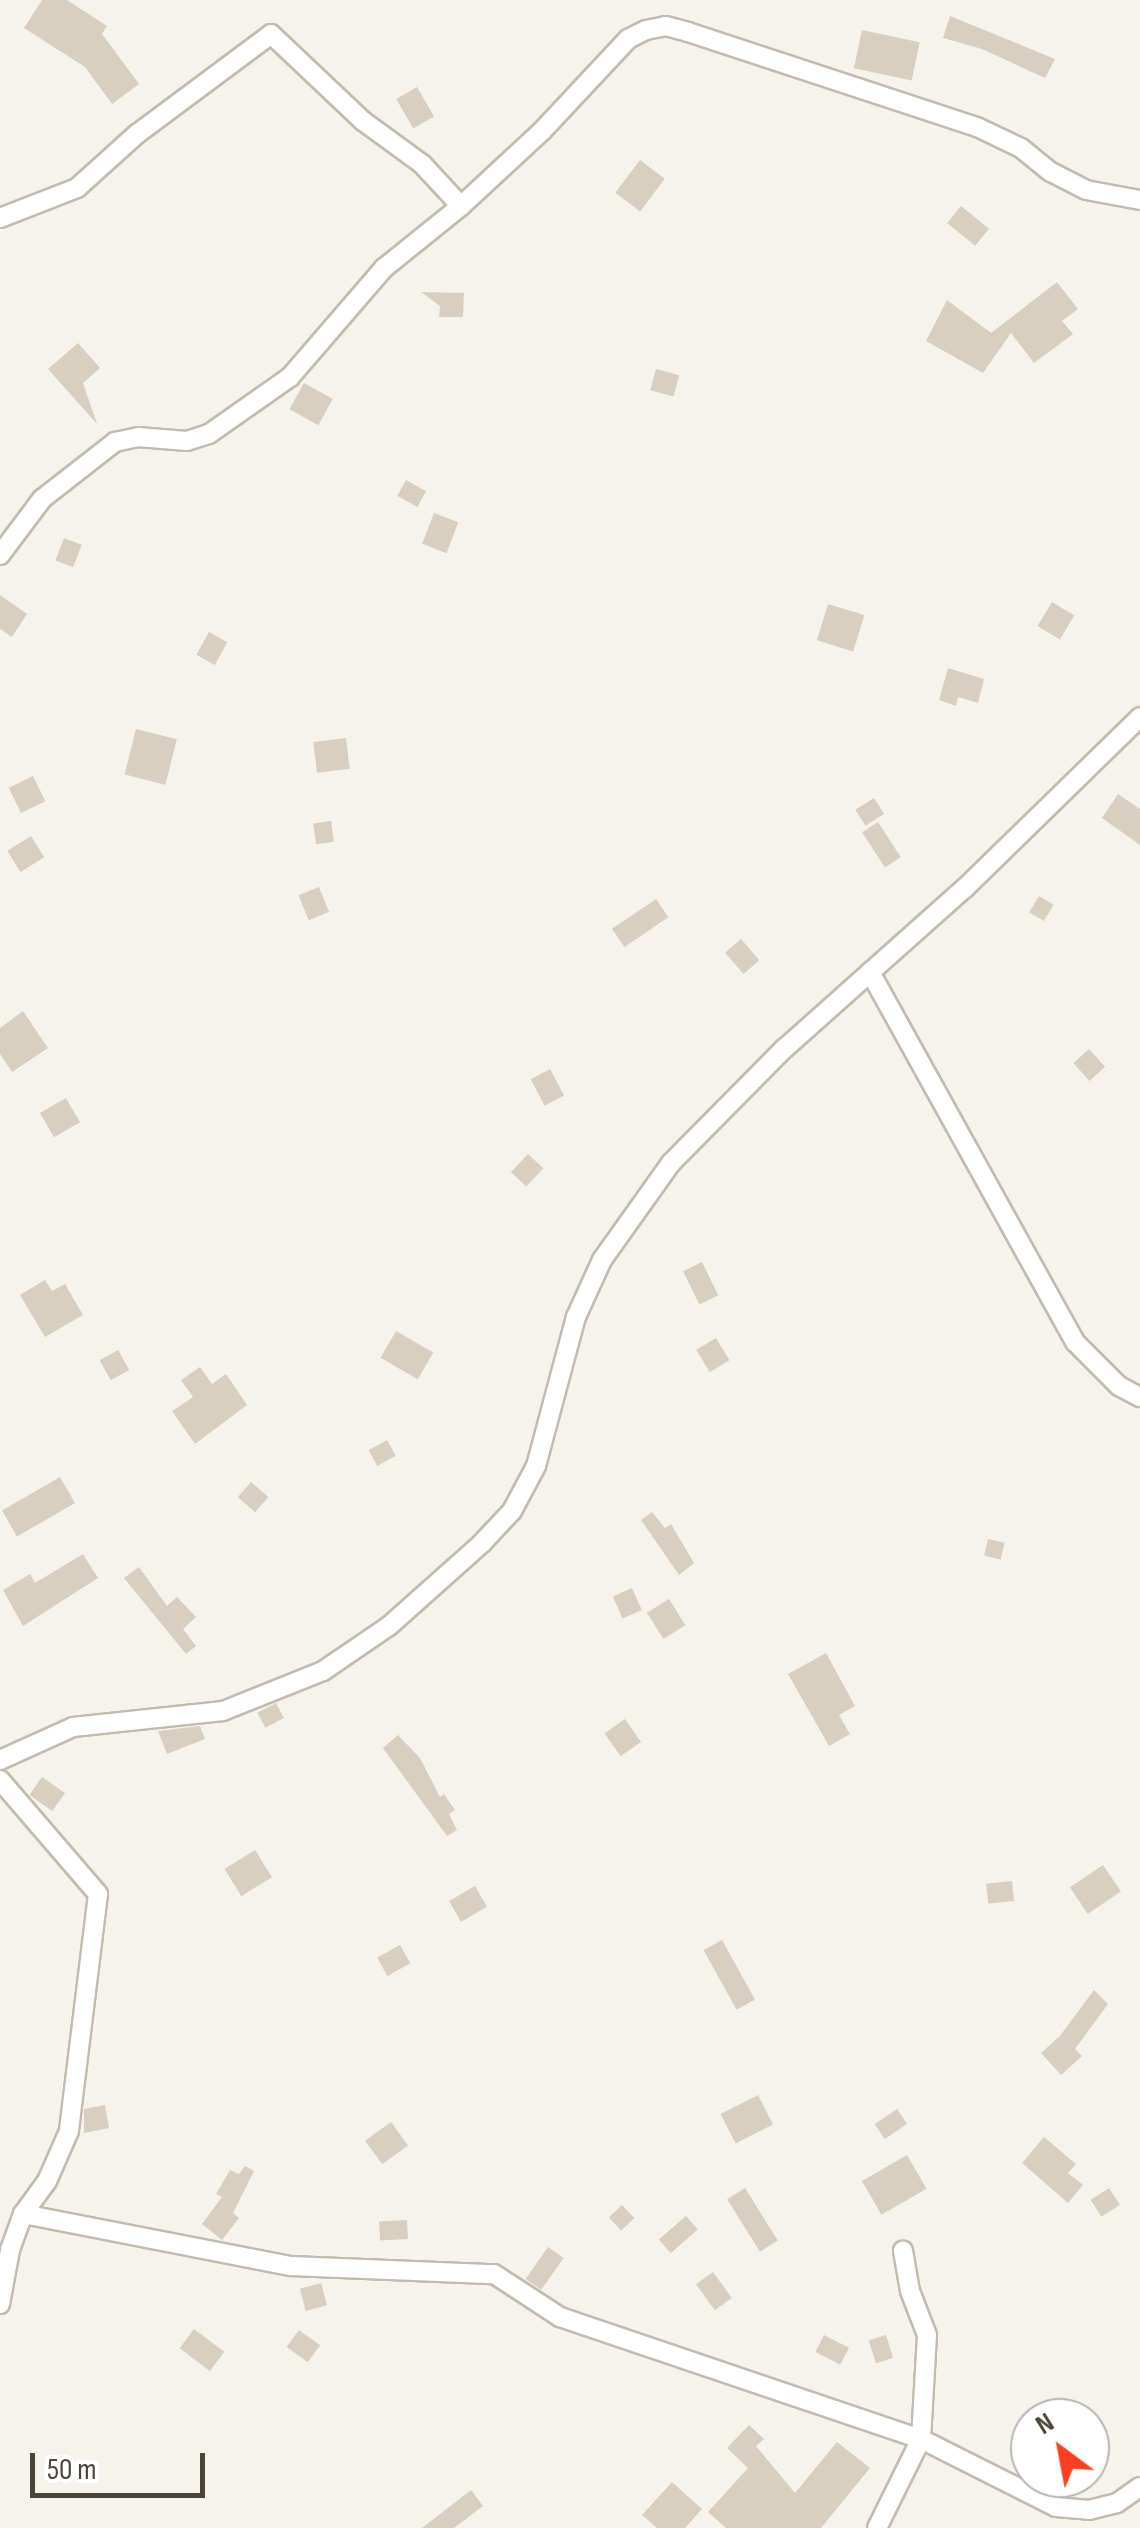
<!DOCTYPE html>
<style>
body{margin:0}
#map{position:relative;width:1140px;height:2528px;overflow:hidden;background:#f6f3ec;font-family:"Sofia Sans Condensed",sans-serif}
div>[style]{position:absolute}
.building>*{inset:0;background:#d8cfc1;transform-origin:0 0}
.roads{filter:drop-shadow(2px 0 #c2bbae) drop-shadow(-2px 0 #c2bbae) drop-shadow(0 2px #c2bbae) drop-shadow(0 -2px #c2bbae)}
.minor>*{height:18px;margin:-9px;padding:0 9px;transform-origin:9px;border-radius:9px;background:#fff}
span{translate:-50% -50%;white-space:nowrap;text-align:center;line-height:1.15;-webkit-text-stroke:8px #fff;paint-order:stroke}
.north{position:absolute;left:1010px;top:2398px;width:100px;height:100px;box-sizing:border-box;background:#fff;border:2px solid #b7b4b0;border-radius:50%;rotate:328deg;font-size:28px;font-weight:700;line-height:40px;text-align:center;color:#4b4439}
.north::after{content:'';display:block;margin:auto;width:35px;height:45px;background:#fc3f1d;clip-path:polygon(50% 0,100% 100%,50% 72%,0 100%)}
.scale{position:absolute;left:30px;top:2453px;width:175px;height:45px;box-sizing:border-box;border:5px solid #4b4439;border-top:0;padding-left:12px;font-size:30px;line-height:35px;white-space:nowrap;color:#4b4439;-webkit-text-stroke:8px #fff;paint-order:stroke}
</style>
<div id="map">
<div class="building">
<i style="clip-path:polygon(42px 0,67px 0,107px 26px,102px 34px,139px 84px,112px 104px,85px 67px,24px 28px)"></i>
<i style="clip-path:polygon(950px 16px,1055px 59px,1045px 78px,982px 49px,943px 38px)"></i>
<i style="left:862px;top:30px;width:59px;height:39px;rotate:12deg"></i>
<i style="left:417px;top:87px;width:34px;height:24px;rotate:60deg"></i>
<i style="left:640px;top:160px;width:31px;height:41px;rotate:37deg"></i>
<i style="left:961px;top:206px;width:36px;height:22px;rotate:39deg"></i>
<i style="clip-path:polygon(1057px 282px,1078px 309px,1062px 321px,1073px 334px,1034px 363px,1011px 333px,983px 373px,926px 341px,947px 300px,991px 333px)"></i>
<i style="clip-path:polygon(421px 292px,464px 293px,463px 317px,439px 317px,440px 306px)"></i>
<i style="clip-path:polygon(78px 343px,100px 368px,83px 383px,97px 424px,48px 369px)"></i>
<i style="left:656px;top:369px;width:24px;height:22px;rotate:15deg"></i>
<i style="left:304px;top:383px;width:33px;height:30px;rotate:29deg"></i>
<i style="left:406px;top:480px;width:23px;height:18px;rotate:29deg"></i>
<i style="left:434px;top:513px;width:26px;height:33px;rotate:21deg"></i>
<i style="left:64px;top:538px;width:19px;height:24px;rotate:21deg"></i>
<i style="clip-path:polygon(0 595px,27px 614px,12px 637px,0 629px)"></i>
<i style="left:1052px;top:602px;width:26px;height:28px;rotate:31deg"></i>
<i style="left:828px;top:604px;width:38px;height:38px;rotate:17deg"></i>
<i style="left:209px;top:632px;width:21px;height:26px;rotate:29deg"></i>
<i style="clip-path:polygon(948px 668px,984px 679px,978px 703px,958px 697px,956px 706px,939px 700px)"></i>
<i style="left:136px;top:729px;width:42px;height:47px;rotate:14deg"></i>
<i style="left:346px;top:738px;width:31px;height:33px;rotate:83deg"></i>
<i style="left:33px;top:776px;width:28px;height:27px;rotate:64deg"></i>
<i style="clip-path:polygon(1118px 794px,1140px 809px,1140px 845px,1102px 818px)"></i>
<i style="left:874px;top:798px;width:19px;height:22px;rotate:58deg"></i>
<i style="left:331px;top:821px;width:21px;height:18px;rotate:82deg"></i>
<i style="left:878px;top:822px;width:42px;height:19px;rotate:57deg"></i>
<i style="left:31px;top:836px;width:25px;height:28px;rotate:58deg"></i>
<i style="left:319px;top:887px;width:27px;height:22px;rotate:68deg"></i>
<i style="left:1039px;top:896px;width:17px;height:19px;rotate:31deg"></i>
<i style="left:656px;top:899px;width:22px;height:53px;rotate:56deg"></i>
<i style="left:741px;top:939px;width:28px;height:21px;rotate:49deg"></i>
<i style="clip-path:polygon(23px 1011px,48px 1048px,12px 1072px,0 1054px,0 1028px)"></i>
<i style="left:1089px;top:1049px;width:24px;height:21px;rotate:48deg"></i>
<i style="left:550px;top:1069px;width:30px;height:22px;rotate:62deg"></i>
<i style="left:66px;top:1098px;width:28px;height:30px;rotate:60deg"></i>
<i style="left:528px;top:1154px;width:21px;height:25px;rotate:43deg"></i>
<i style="left:702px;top:1262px;width:37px;height:21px;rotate:64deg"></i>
<i style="clip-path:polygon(45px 1280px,52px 1291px,65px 1284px,83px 1315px,45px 1337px,20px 1295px)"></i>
<i style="left:396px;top:1331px;width:43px;height:31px;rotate:30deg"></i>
<i style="left:716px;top:1338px;width:26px;height:23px;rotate:59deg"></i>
<i style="left:118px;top:1350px;width:23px;height:21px;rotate:61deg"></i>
<i style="clip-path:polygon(200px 1367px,212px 1384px,226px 1374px,247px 1405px,195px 1444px,172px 1411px,193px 1397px,181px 1380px)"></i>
<i style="left:387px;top:1440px;width:18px;height:21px;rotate:61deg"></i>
<i style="left:60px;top:1477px;width:30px;height:67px;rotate:60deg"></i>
<i style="left:251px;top:1482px;width:23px;height:20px;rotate:41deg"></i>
<i style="clip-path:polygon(652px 1512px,665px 1528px,671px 1524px,694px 1563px,679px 1575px,641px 1520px)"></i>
<i style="left:988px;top:1539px;width:17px;height:17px;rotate:13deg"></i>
<i style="clip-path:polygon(83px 1554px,98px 1578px,23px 1626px,3px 1590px,30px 1574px,35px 1583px)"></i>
<i style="clip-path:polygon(139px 1567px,167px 1606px,177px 1597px,196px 1617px,183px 1629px,196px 1646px,186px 1654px,124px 1578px)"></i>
<i style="left:632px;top:1588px;width:24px;height:21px;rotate:66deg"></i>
<i style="left:669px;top:1599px;width:31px;height:26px;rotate:58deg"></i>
<i style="clip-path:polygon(826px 1653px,855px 1706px,839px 1715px,850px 1734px,829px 1746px,788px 1674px)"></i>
<i style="left:276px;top:1703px;width:17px;height:21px;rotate:62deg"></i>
<i style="left:625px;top:1719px;width:28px;height:25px;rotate:55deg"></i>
<i style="clip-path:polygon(200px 1726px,205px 1739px,167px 1754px,158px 1731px)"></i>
<i style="clip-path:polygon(398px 1735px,420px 1758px,440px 1797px,444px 1794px,455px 1810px,449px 1814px,457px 1830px,447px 1836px,383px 1748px)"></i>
<i style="left:42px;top:1777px;width:28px;height:22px;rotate:35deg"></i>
<i style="left:255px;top:1850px;width:32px;height:36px;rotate:58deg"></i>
<i style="left:1103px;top:1865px;width:32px;height:40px;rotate:56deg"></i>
<i style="left:1012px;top:1881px;width:20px;height:26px;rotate:84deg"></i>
<i style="left:475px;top:1886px;width:24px;height:30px;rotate:60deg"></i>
<i style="left:722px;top:1940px;width:68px;height:21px;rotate:61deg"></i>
<i style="left:400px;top:1945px;width:21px;height:26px;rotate:61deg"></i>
<i style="clip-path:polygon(1094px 1990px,1108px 2004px,1075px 2049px,1082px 2056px,1061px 2075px,1041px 2053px,1060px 2036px)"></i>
<i style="left:758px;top:2095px;width:33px;height:42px;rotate:63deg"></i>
<i style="clip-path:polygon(105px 2105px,109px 2128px,84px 2133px,84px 2109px)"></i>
<i style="left:897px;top:2109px;width:18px;height:27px;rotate:56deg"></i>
<i style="left:391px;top:2122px;width:29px;height:32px;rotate:54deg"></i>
<i style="clip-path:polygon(1044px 2137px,1076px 2164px,1068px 2173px,1083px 2185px,1068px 2203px,1022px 2163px)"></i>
<i style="left:907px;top:2155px;width:39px;height:52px;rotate:60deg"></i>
<i style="clip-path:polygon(245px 2166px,254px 2171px,233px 2213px,239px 2218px,222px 2240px,202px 2224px,222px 2197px,216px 2194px,230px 2170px,239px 2174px)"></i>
<i style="left:745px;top:2188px;width:62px;height:21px;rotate:58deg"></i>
<i style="left:1109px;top:2188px;width:20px;height:22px;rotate:57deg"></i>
<i style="left:622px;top:2205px;width:18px;height:18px;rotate:47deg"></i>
<i style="left:686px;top:2216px;width:18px;height:36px;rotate:49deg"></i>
<i style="left:407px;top:2220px;width:19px;height:28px;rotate:87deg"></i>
<i style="left:548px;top:2247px;width:19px;height:39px;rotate:35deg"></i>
<i style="left:713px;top:2272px;width:32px;height:21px;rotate:54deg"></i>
<i style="left:321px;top:2283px;width:23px;height:22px;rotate:75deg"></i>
<i style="left:194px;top:2329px;width:38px;height:24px;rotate:37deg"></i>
<i style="left:299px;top:2330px;width:26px;height:21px;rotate:36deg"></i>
<i style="left:824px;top:2335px;width:28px;height:19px;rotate:27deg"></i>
<i style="left:886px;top:2335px;width:24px;height:18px;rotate:73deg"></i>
<i style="clip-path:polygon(749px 2425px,764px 2439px,756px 2446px,795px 2493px,837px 2442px,870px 2468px,821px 2528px,726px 2528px,708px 2512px,748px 2468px,727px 2448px)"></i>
<i style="clip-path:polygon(672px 2482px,702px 2509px,685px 2528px,657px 2528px,642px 2515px)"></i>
<i style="clip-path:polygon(471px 2490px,483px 2506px,454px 2528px,422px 2528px)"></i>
</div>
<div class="roads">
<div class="minor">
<i style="left:0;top:218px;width:83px;rotate:-21.3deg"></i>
<i style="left:77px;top:188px;width:81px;rotate:-42deg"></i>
<i style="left:137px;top:134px;width:167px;rotate:-36.7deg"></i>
<i style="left:271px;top:34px;width:127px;rotate:43.4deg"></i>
<i style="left:363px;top:121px;width:73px;rotate:36.1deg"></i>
<i style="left:422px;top:164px;width:57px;rotate:47.1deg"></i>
<i style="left:0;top:555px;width:70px;rotate:-53.1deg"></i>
<i style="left:42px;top:499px;width:93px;rotate:-38deg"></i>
<i style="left:115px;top:442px;width:24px;rotate:-12deg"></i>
<i style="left:138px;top:437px;width:49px;rotate:4.7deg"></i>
<i style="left:187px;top:441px;width:23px;rotate:-18deg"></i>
<i style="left:209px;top:434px;width:99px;rotate:-35.1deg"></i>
<i style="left:290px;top:377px;width:144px;rotate:-49.2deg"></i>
<i style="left:384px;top:268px;width:99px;rotate:-38.8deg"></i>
<i style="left:461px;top:206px;width:110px;rotate:-42.8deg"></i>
<i style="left:542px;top:131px;width:126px;rotate:-46.9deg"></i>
<i style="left:628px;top:39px;width:20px;rotate:-27deg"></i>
<i style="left:646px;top:30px;width:20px;rotate:-11deg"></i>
<i style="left:666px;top:26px;width:23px;rotate:15deg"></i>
<i style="left:688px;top:32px;width:304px;rotate:18.2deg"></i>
<i style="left:977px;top:127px;width:49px;rotate:25.5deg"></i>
<i style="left:1021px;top:148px;width:38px;rotate:39deg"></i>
<i style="left:1051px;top:172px;width:39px;rotate:27deg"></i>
<i style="left:1086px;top:190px;width:55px;rotate:10.5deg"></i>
<i style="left:870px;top:972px;width:423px;rotate:61deg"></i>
<i style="left:1075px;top:1342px;width:62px;rotate:45deg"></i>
<i style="left:1119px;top:1386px;width:24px;rotate:28deg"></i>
<i style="left:0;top:1760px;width:80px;rotate:-24.3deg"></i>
<i style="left:73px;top:1727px;width:151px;rotate:-6.1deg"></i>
<i style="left:223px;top:1711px;width:108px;rotate:-21.8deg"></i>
<i style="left:323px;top:1671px;width:80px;rotate:-34.3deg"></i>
<i style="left:389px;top:1626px;width:125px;rotate:-41.7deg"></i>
<i style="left:482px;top:1543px;width:44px;rotate:-46.8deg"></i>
<i style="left:512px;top:1511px;width:51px;rotate:-61.9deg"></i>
<i style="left:536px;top:1466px;width:154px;rotate:-75deg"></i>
<i style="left:576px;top:1317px;width:63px;rotate:-65.5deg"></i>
<i style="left:602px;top:1260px;width:119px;rotate:-54.6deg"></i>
<i style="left:671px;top:1163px;width:161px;rotate:-45.3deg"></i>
<i style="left:784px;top:1049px;width:242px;rotate:-41.7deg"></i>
<i style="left:965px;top:888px;width:245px;rotate:-44.3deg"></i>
<i style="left:0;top:1780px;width:150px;rotate:49.3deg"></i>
<i style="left:98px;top:1894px;width:239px;rotate:97deg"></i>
<i style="left:69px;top:2131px;width:55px;rotate:113.7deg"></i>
<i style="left:47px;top:2181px;width:41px;rotate:126deg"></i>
<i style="left:23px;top:2214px;width:38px;rotate:110deg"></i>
<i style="left:10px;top:2250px;width:55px;rotate:100.5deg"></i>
<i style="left:23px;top:2214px;width:273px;rotate:11deg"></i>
<i style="left:291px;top:2266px;width:203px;rotate:2.3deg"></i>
<i style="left:494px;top:2274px;width:79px;rotate:33.1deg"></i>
<i style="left:560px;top:2317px;width:381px;rotate:18.7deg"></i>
<i style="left:921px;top:2439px;width:151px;rotate:26.7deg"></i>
<i style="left:1056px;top:2507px;width:33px;rotate:5deg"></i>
<i style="left:1089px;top:2510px;width:29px;rotate:-14deg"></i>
<i style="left:1117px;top:2503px;width:28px;rotate:-35deg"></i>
<i style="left:877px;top:2528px;width:99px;rotate:-63.7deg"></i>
<i style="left:921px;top:2439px;width:104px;rotate:-86.7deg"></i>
<i style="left:927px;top:2335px;width:47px;rotate:-111.1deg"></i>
<i style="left:910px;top:2291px;width:41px;rotate:-99.9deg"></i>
</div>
</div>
<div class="north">N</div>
<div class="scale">50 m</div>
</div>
